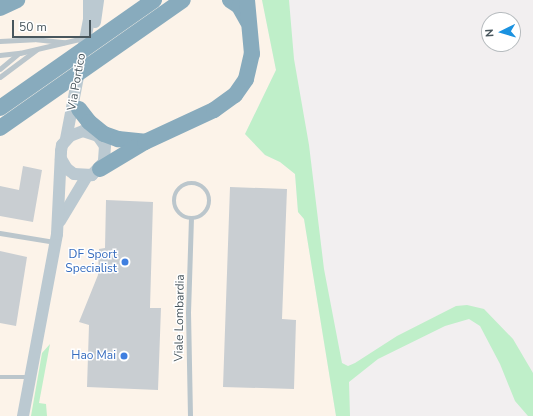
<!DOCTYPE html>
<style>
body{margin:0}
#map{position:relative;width:533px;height:416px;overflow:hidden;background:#f2eff0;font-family:"Nunito Sans",sans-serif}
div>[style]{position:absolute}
.commercial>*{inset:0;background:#fcf3e9}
.green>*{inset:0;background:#bfefc9}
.building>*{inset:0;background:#c9ced2}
.lane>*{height:4.5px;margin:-2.25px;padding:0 2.25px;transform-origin:2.25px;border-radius:2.25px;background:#bbc6cc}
.lane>.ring{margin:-2.25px;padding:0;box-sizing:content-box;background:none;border:4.5px solid #bbc6cc;border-radius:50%}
.secondary>*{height:12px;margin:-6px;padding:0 6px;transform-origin:6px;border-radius:6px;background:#bbc9d1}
.highway>*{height:16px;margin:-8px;padding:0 8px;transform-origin:8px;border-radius:8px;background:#88abbd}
.dots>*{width:11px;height:11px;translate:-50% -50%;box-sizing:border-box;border:2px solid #fff;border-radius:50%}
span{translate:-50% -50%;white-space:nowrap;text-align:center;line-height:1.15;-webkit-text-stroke:3px #fff;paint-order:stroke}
.street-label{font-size:12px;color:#48565d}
.shop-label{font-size:12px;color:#366cbe}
.right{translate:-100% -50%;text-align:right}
.north{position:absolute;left:481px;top:12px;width:40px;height:40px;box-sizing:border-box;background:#fff;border:1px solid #b6bbbe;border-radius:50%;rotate:265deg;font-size:11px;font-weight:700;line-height:16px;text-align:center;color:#48565d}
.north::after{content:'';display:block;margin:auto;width:14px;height:18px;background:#1b92e0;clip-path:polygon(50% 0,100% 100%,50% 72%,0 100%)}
.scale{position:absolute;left:12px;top:20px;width:79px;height:18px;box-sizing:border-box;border:2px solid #48565d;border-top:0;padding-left:5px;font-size:12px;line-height:14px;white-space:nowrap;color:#48565d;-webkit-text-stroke:3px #fff;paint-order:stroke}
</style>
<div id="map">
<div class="commercial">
<i style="clip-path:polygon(0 0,262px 0,276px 70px,245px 134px,265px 155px,280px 162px,295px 174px,298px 212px,304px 219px,336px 416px,0 416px)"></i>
</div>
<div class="green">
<i style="clip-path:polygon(262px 0,289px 0,294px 59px,309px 145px,324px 269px,342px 363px,348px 366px,355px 363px,397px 336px,456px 306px,467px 305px,484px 309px,513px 339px,533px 373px,533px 416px,528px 416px,515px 401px,500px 364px,480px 326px,469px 319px,445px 326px,378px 359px,349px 382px,350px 416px,336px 416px,304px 219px,298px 212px,295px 174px,280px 162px,265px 155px,245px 134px,276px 70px)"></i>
<i style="clip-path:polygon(50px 344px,39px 403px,46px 404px,47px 416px,31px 416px,42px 353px)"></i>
</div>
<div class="building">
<i style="clip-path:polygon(23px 166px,42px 170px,33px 222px,0 216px,0 186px,19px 190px)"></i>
<i style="clip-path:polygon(230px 187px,287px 189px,282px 319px,296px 320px,294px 389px,223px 387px)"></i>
<i style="clip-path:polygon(106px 200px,153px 202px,150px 308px,161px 308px,158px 390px,87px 387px,89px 325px,79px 322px,98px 275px,99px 249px,105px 248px)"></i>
<i style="clip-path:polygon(0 251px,27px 257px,16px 326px,0 323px)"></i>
</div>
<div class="lane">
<i style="left:0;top:41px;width:34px;rotate:-3deg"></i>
<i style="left:34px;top:39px;width:30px;rotate:6deg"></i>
<i style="left:0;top:55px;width:20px;rotate:-6deg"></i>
<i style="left:20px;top:53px;width:66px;rotate:-13.2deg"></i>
<i style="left:0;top:69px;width:23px;rotate:-40deg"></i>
<i style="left:0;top:77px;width:45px;rotate:-36.9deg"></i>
<i class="ring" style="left:174px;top:183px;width:31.5px;height:31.5px"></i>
<i style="left:0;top:233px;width:56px;rotate:9.3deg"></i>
<i style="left:0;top:377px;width:30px"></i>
<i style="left:190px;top:416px;width:103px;rotate:-91.1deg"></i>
<i style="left:188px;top:313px;width:93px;rotate:-88.2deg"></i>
</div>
<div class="secondary">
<i style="left:95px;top:22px;width:22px;rotate:-82deg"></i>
<i style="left:66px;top:139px;width:122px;rotate:-79.1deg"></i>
<i style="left:89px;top:19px;width:19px;rotate:-90deg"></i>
<i style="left:60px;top:221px;width:52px;rotate:-59deg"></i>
<i style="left:23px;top:416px;width:185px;rotate:-79.4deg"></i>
<i style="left:57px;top:234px;width:83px;rotate:-87.2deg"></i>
<i style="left:61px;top:151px;width:6px;rotate:-81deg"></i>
<i style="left:62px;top:145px;width:12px;rotate:-48deg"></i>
<i style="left:70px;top:136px;width:14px;rotate:-21deg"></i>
<i style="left:83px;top:131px;width:16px;rotate:18deg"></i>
<i style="left:98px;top:136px;width:12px;rotate:55deg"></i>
<i style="left:105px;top:146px;width:16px;rotate:94deg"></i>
<i style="left:104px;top:162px;width:18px;rotate:133deg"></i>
<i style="left:92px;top:175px;width:18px;rotate:-177deg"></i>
<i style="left:74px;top:174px;width:9px;rotate:-144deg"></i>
<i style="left:67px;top:169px;width:12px;rotate:-121deg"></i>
</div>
<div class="highway">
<i style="left:230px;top:0;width:11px;rotate:34deg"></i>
<i style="left:239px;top:6px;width:18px;rotate:61deg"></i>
<i style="left:0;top:8px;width:19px;rotate:-25deg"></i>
<i style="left:0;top:108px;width:188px;rotate:-35deg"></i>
<i style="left:79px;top:109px;width:16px;rotate:52deg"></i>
<i style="left:89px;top:122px;width:19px;rotate:39deg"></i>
<i style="left:104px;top:134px;width:15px;rotate:20deg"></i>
<i style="left:118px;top:139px;width:27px;rotate:6deg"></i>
<i style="left:0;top:128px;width:223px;rotate:-35deg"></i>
<i style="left:100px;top:169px;width:52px;rotate:-31deg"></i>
<i style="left:145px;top:142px;width:76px;rotate:-24.9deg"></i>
<i style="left:214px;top:110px;width:26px;rotate:-36deg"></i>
<i style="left:235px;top:95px;width:19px;rotate:-55deg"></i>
<i style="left:246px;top:79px;width:26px;rotate:-77deg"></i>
<i style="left:252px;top:54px;width:54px;rotate:-95.3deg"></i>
</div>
<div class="dots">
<i style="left:125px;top:262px;background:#3f7fe0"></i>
<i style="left:124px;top:356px;background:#3f7fe0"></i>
</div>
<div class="street-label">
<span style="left:77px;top:82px;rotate:-80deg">Via Portico</span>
<span style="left:180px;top:318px;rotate:-89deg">Viale Lombardia</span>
</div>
<div class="shop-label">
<span class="right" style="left:117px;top:262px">DF Sport<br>Specialist</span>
<span class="right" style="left:116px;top:356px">Hao Mai</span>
</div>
<div class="north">N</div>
<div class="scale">50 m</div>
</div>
